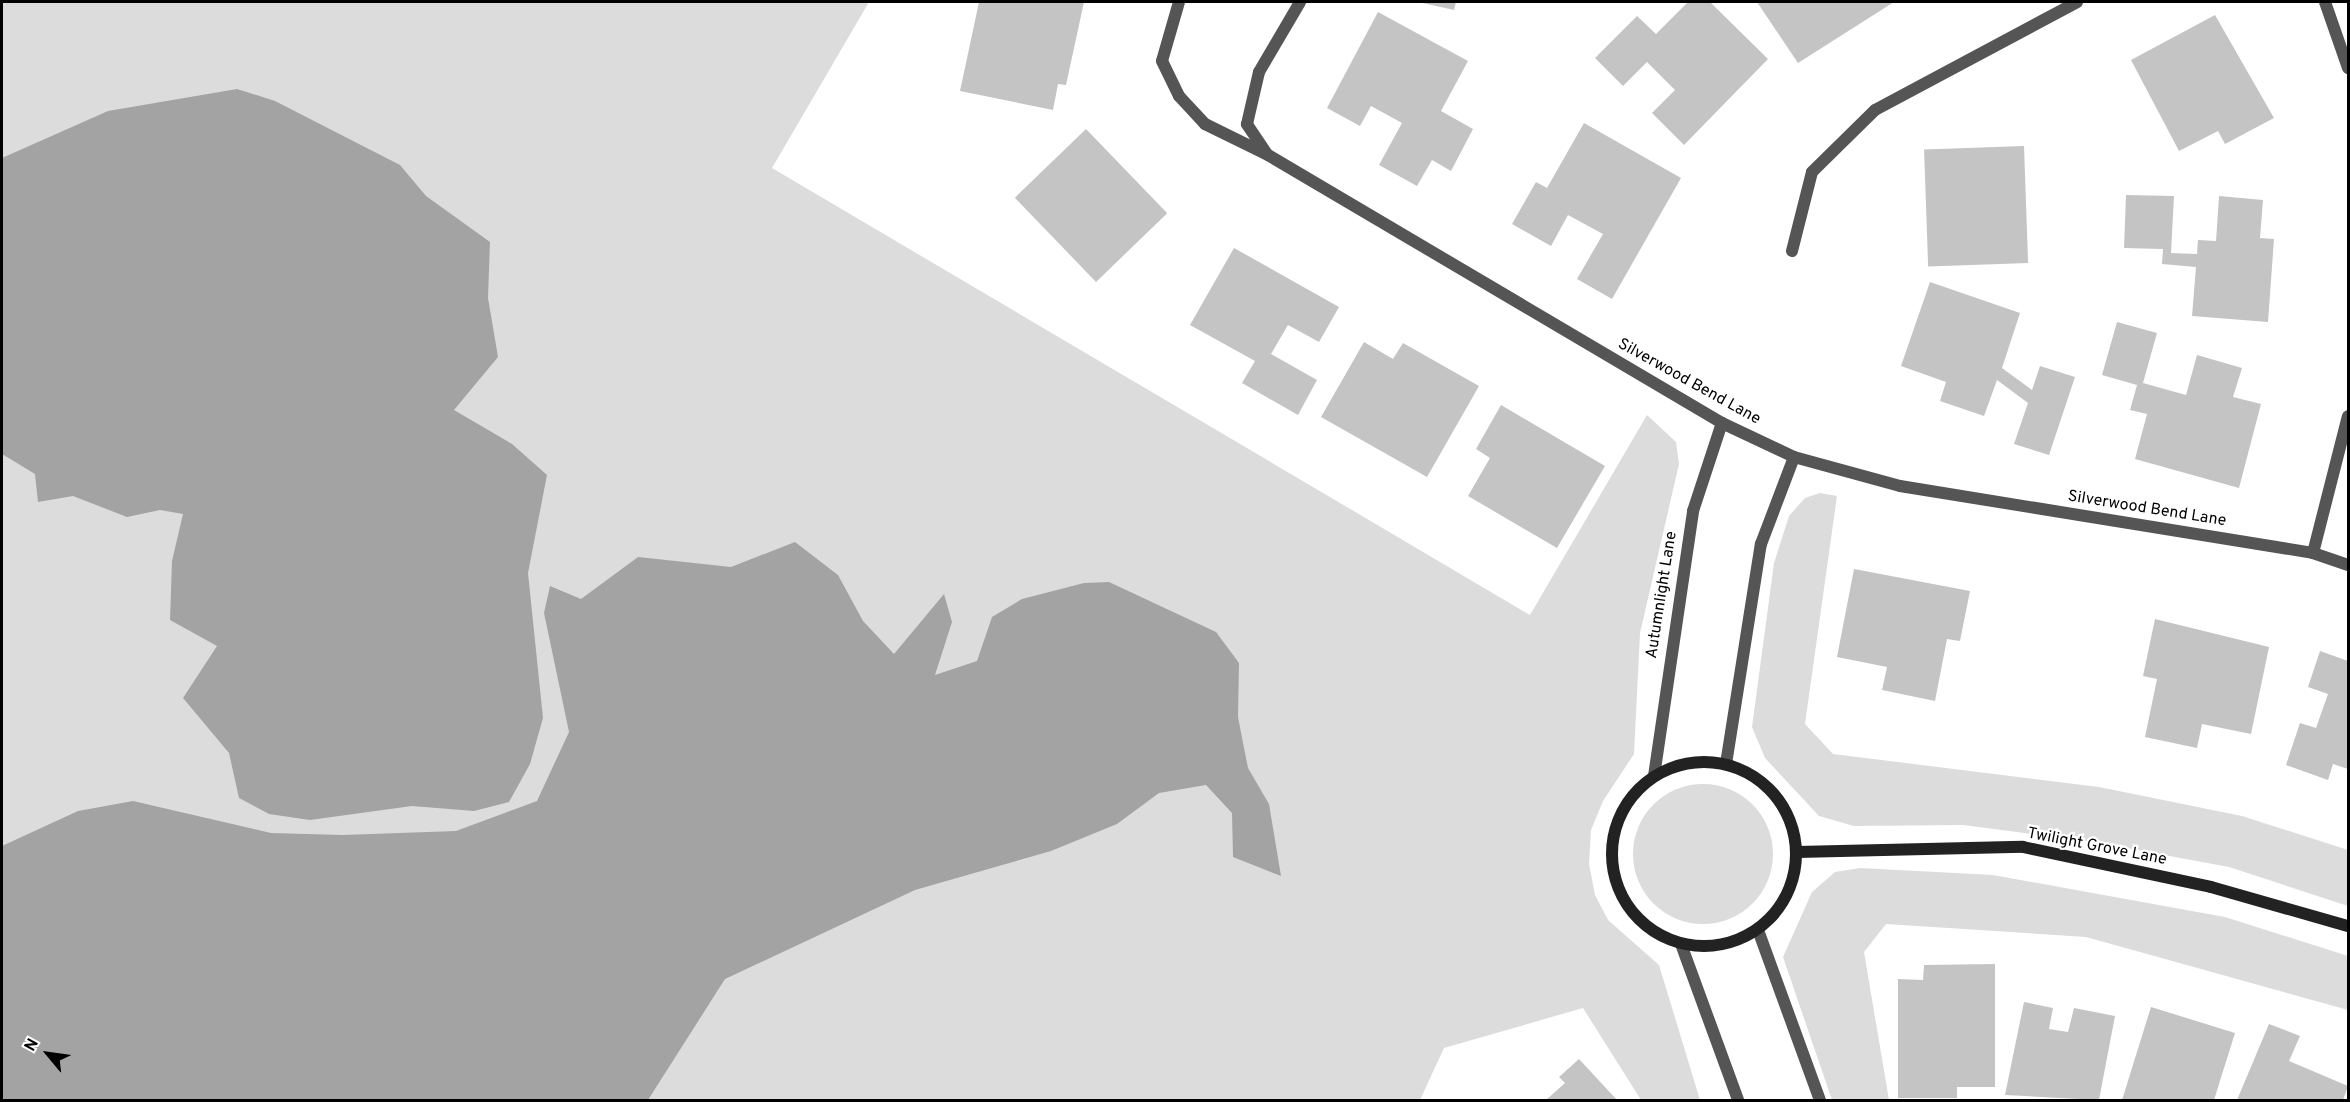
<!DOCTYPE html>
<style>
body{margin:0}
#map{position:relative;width:2350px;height:1102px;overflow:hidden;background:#fff;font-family:Overpass,sans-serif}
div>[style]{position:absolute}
.green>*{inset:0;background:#dcdcdc}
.round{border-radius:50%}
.water>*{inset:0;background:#a3a3a3}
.building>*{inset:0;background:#c4c4c4;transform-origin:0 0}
.street>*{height:12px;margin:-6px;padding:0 6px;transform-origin:6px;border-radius:6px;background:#555}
.secondary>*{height:12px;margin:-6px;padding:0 6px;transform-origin:6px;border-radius:6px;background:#222}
.secondary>.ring{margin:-6px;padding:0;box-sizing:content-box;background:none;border:12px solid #222;border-radius:50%}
span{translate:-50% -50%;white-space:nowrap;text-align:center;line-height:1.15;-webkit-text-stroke:4.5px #fff;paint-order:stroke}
.street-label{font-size:16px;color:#000}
.frame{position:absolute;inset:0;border:3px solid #000;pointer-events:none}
.north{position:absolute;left:18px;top:1024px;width:60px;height:60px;-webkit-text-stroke:4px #fff;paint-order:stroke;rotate:299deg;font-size:16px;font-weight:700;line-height:24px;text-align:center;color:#000}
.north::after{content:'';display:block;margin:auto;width:21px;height:27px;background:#000;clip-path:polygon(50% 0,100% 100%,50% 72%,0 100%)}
</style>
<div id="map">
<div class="green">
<i style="clip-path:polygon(2px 2px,869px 2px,772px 168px,1530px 615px,1647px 415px,1676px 442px,1679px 464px,1640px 633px,1634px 754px,1603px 801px,1591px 830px,1589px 864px,1595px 895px,1608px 920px,1659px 965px,1700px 1100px,1641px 1100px,1583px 1008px,1444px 1048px,1420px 1100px,2px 1100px)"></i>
<i style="clip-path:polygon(1820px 493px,1837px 496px,1805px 724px,1833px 754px,2099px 787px,2242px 816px,2348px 850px,2348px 906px,2229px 867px,2094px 842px,1963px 825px,1854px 826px,1819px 816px,1765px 758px,1752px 727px,1774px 563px,1789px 516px,1805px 498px)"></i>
<i class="round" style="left:1633px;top:784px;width:140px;height:140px"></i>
<i style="clip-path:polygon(1860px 868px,1993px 875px,2225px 917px,2348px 956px,2348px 1010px,2086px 937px,1886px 924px,1864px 952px,1889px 1100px,1832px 1100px,1783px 957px,1812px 892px,1835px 872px)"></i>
</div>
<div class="water">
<i style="clip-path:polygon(237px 89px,275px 101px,400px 165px,426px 196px,490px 242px,488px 298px,498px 357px,454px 410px,512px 444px,547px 475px,528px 573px,543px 718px,530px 764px,509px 802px,474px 811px,412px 806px,310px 820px,269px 814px,239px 798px,229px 753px,183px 698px,217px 646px,170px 620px,172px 561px,183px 514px,160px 510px,127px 517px,73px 496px,38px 502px,35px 474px,2px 454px,2px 158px,108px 111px)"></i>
<i style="clip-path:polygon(795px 542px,838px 575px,863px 621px,894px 654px,944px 594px,952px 622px,935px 675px,977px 661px,992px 617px,1022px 599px,1084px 583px,1109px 582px,1216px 632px,1239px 663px,1238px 717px,1248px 768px,1269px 804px,1281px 876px,1233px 857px,1232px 813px,1206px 785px,1159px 793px,1117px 824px,1051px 851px,915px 890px,725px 979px,648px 1100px,2px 1100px,2px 846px,78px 811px,133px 801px,271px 833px,343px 835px,456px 831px,537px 801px,569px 732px,544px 613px,550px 586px,581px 599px,638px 557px,731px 567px)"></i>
</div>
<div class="building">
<i style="clip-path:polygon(979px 2px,1084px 2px,1066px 85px,1058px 84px,1053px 110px,960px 91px)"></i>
<i style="clip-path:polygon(1418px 2px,1456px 2px,1454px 10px)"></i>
<i style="clip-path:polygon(1688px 2px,1710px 2px,1768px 59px,1684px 145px,1652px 113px,1675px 90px,1647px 62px,1623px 86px,1595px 58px,1637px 16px,1656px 34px)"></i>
<i style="clip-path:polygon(1757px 2px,1894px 2px,1798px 63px)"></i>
<i style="clip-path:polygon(1378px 12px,1468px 61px,1441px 111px,1473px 129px,1451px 171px,1432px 160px,1417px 186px,1379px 165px,1402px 123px,1371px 106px,1360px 126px,1327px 108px)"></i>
<i style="clip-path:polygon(2215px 15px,2274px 118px,2225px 144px,2218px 131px,2179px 151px,2131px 60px)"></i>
<i style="clip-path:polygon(1584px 123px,1681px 178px,1612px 299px,1577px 279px,1603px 234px,1568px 215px,1551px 246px,1512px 224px,1536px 182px,1547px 188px)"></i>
<i style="left:1086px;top:129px;width:117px;height:99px;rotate:46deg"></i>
<i style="left:2024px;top:146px;width:117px;height:100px;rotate:88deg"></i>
<i style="clip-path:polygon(2126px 195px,2174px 196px,2171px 253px,2197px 254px,2198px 240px,2216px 241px,2219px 196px,2263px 200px,2260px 238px,2274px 239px,2268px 322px,2192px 316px,2196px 267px,2162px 264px,2163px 249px,2124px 248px)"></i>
<i style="clip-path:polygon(1234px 248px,1339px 307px,1319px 342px,1288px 325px,1271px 354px,1317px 380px,1298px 415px,1242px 383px,1255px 361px,1190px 325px)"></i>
<i style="clip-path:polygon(1930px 282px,2020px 313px,2002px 368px,2032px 390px,2040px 366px,2075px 377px,2049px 455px,2014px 444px,2028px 403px,1997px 380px,1984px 416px,1940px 401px,1946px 382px,1901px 366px)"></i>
<i style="clip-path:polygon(2117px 322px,2157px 333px,2143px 383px,2186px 395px,2197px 355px,2242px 368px,2233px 397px,2261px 404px,2239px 488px,2135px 459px,2147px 414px,2130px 410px,2137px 385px,2102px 375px)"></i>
<i style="clip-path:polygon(1364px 342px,1393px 359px,1403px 343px,1479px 386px,1427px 477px,1321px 417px)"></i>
<i style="clip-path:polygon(1501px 405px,1605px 466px,1557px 548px,1468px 496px,1490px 458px,1476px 449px)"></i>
<i style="clip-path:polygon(1854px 569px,1970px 591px,1960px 641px,1947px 639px,1935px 701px,1882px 690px,1887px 667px,1837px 657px)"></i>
<i style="clip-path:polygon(2155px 619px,2269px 647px,2251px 734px,2202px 724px,2197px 748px,2145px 737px,2157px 679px,2143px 676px)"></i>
<i style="clip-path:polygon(2320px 651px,2348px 661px,2348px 769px,2333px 764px,2328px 780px,2286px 765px,2300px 723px,2316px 728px,2328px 694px,2308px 687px)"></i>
<i style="clip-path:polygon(1995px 964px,1995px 1087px,1957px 1087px,1957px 1098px,1898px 1098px,1898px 979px,1923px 980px,1924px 965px)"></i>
<i style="clip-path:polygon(2024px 1002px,2053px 1008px,2049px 1029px,2068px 1032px,2074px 1008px,2115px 1016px,2099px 1100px,2005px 1095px)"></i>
<i style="clip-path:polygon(2151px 1007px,2235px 1033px,2214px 1100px,2122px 1100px)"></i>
<i style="clip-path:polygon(2269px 1024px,2300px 1036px,2289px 1061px,2348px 1086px,2343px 1100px,2237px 1100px)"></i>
<i style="clip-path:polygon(1579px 1059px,1617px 1100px,1546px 1100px,1565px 1083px,1559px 1077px)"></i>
</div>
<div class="street">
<i style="left:1179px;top:2px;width:61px;rotate:106.1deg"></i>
<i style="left:1162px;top:61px;width:39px;rotate:64deg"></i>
<i style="left:1179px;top:96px;width:38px;rotate:47deg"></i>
<i style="left:1205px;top:124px;width:70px;rotate:26.2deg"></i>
<i style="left:1268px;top:155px;width:527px;rotate:30.55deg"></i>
<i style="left:1722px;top:423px;width:80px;rotate:25.3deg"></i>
<i style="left:1794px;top:457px;width:110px;rotate:15.3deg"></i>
<i style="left:1900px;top:486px;width:418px;rotate:9.2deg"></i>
<i style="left:2313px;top:553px;width:37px;rotate:19deg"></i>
<i style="left:2325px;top:2px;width:70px;rotate:70.8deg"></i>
<i style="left:1267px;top:154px;width:36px;rotate:-124deg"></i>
<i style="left:1247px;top:124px;width:53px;rotate:-77deg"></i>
<i style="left:1259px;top:72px;width:81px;rotate:-59.6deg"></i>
<i style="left:1792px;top:251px;width:81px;rotate:-75.8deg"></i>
<i style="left:1812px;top:172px;width:88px;rotate:-44.5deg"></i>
<i style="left:1875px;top:110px;width:229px;rotate:-28.1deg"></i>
<i style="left:2313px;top:553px;width:141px;rotate:-75.7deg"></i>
<i style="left:1726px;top:764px;width:223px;rotate:-81deg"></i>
<i style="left:1761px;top:544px;width:93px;rotate:-69.2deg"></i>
<i style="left:1654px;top:776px;width:268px;rotate:-81.6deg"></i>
<i style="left:1693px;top:511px;width:93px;rotate:-71.8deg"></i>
<i style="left:1758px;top:930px;width:181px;rotate:70deg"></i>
<i style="left:1681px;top:944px;width:166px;rotate:69.9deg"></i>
</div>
<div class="secondary">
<i class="ring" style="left:1612px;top:762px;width:172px;height:172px"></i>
<i style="left:1797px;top:852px;width:226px;rotate:-1.3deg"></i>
<i style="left:2023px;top:847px;width:192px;rotate:12deg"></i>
<i style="left:2211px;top:887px;width:142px;rotate:15.9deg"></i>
</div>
<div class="street-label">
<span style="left:1689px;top:382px;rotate:29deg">Silverwood Bend Lane</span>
<span style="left:2147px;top:509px;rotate:9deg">Silverwood Bend Lane</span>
<span style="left:1662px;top:595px;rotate:-81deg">Autumnlight Lane</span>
<span style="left:2097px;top:847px;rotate:11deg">Twilight Grove Lane</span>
</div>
<div class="frame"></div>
<div class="north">N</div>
</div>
